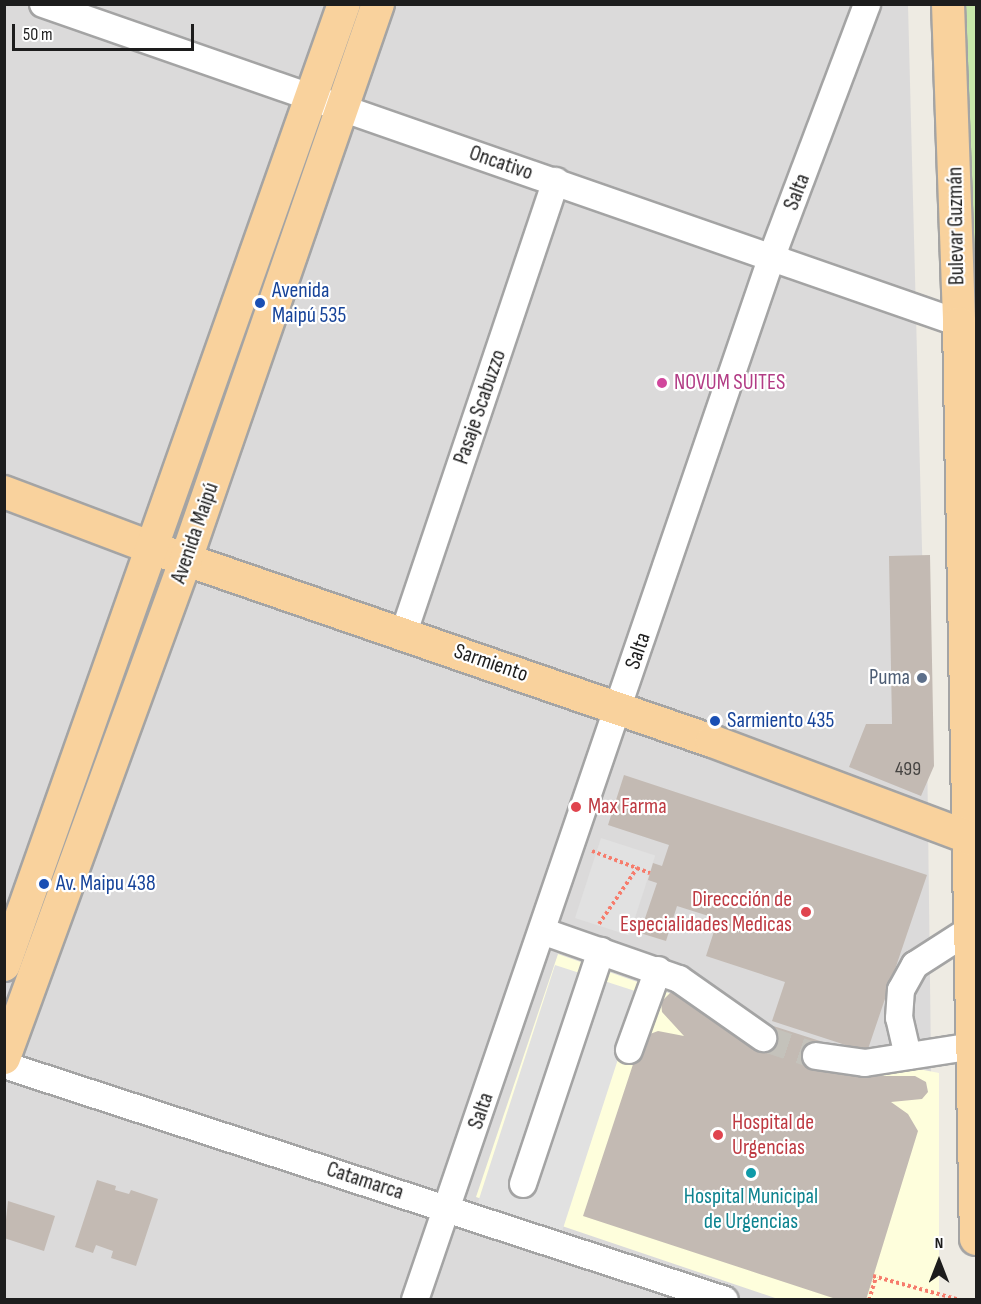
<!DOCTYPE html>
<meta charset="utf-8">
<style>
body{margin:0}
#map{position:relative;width:981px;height:1304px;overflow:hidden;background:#eeebe3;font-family:"Sofia Sans Condensed",sans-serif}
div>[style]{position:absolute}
.residential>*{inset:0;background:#dbdada}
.education>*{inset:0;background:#fefedc}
.grass>*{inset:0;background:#c7e7aa}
.parking>*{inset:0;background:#e1e1e1;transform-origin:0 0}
.building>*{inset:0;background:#c3bab3}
.minor-tunnel>*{height:26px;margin-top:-13px;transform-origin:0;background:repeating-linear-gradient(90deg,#c4c2bb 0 26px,transparent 0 39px)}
.path>*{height:4px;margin-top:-2px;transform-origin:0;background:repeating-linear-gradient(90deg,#f67c6c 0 3px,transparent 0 6px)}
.roads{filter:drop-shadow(2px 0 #a4a4a4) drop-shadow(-2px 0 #a4a4a4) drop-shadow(0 2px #a4a4a4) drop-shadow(0 -2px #a4a4a4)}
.minor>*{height:26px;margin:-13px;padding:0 13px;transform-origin:13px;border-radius:13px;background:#fff}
.major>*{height:32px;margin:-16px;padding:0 16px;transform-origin:16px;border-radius:16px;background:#f9d29d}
.dots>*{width:16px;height:16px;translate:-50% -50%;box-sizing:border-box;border:3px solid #fff;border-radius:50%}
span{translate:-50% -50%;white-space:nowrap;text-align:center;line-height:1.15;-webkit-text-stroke:4.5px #fff;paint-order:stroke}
.number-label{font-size:20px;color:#464442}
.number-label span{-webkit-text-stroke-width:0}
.street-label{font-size:22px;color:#1d1d1d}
.transit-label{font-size:22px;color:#164399}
.left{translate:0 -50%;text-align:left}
.hotel-label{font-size:22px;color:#b23c85}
.service-label{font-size:22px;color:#4e5e75}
.right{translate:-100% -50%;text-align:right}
.health-label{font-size:22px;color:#be3a42}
.culture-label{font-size:22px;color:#0d838f}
.frame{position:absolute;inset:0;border:6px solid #1d1d1d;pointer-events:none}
.north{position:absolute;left:909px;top:1232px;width:60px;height:60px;-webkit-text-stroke:4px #fff;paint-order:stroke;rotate:0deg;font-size:16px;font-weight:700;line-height:24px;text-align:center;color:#1d1d1d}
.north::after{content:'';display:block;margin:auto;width:21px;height:27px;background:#1d1d1d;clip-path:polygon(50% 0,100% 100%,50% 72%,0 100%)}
.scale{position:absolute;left:12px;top:24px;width:182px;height:27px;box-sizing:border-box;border:3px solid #1d1d1d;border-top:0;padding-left:8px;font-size:18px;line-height:21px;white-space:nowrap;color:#1d1d1d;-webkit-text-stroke:4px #fff;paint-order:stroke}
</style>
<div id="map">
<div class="residential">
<i style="clip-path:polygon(5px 5px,908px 5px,927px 742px,934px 1299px,5px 1300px)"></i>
</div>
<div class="education">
<i style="clip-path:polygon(558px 954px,842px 1054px,939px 1073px,939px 1299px,778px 1299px,476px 1197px)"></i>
</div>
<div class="grass">
<i style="clip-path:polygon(948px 5px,976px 5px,976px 905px)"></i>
</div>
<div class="parking">
<i style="left:601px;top:838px;width:57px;height:84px;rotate:18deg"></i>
<i style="left:555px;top:965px;width:89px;height:252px;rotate:18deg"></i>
</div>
<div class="building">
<i style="clip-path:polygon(930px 555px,934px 766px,921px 796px,849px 767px,866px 724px,892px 724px,889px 556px)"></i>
<i style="clip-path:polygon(624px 775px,927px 875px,867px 1052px,772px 1021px,785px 982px,706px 956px,718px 919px,677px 906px,666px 941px,640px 933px,657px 883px,648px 880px,653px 863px,662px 866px,669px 845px,608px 825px)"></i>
<i style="clip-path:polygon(670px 993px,680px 993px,763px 1038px,767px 1024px,820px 1041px,813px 1062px,865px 1076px,915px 1076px,926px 1082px,928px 1092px,922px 1099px,891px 1102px,908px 1114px,918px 1131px,866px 1300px,839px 1300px,583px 1216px,642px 1037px,658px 1031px,684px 1036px,662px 1012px,661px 1002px)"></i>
<i style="clip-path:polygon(97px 1180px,116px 1186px,115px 1190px,129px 1194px,131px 1190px,158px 1199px,136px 1266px,111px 1258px,113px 1251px,96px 1245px,93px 1253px,75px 1247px)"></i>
<i style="clip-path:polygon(8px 1201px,55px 1216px,44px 1251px,4px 1238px)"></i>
</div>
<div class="minor-tunnel">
<i style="left:763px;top:1038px;width:56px;rotate:18.8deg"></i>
</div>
<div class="path">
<i style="left:592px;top:851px;width:62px;rotate:20.8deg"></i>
<i style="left:599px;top:924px;width:68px;rotate:-55.8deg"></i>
<i style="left:873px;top:1276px;width:90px;rotate:15.4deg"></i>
<i style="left:869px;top:1300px;width:24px;rotate:-73deg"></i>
</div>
<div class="roads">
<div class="minor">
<i style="left:43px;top:4px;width:970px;rotate:19.2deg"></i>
<i style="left:404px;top:632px;width:476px;rotate:-71.4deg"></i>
<i style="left:542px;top:931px;width:145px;rotate:19.3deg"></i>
<i style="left:679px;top:979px;width:103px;rotate:35.1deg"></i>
<i style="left:629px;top:1050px;width:85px;rotate:-70.1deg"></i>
<i style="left:816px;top:1056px;width:49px;rotate:8.1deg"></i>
<i style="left:865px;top:1063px;width:109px;rotate:-8.9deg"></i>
<i style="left:908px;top:1056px;width:39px;rotate:-103deg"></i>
<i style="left:899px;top:1018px;width:28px;rotate:-86deg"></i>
<i style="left:901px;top:990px;width:29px;rotate:-61deg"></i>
<i style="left:915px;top:965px;width:67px;rotate:-32.7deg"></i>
<i style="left:4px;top:1065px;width:758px;rotate:18.05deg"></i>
<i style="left:523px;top:1184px;width:246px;rotate:-71.5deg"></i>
<i style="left:415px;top:1300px;width:1103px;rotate:-71.12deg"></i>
<i style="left:772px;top:256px;width:269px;rotate:-69.3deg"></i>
</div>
<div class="major">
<i style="left:948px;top:4px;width:319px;rotate:88deg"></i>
<i style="left:959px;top:323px;width:916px;rotate:88.94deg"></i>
<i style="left:4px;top:492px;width:158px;rotate:20.7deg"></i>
<i style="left:152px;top:548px;width:592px;rotate:19.02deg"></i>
<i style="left:712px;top:741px;width:282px;rotate:20.6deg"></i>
<i style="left:4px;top:965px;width:1019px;rotate:-70.52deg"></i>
<i style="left:4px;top:1058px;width:531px;rotate:-69.96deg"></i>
<i style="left:186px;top:559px;width:587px;rotate:-70.92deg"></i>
</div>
</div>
<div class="dots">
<i style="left:260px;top:303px;background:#1a4fb4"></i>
<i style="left:662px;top:383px;background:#d1479c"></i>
<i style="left:922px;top:678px;background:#5c6f8a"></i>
<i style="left:715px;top:721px;background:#1a4fb4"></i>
<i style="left:576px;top:807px;background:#e0444e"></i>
<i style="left:44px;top:884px;background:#1a4fb4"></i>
<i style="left:806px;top:912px;background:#e0444e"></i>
<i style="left:718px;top:1135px;background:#e0444e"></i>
<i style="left:751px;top:1173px;background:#0f9aa8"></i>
</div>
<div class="number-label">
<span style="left:908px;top:769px">499</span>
</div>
<div class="street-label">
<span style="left:501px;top:163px;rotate:19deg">Oncativo</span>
<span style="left:797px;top:192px;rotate:-69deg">Salta</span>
<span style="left:956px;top:226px;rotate:-91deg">Bulevar Guzmán</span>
<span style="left:480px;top:407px;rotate:-71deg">Pasaje Scabuzzo</span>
<span style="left:195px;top:533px;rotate:-71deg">Avenida Maipú</span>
<span style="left:638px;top:651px;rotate:-71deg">Salta</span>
<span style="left:491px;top:663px;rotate:19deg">Sarmiento</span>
<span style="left:481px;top:1111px;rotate:-71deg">Salta</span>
<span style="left:365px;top:1181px;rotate:18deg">Catamarca</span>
</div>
<div class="transit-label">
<span class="left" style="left:272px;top:303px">Avenida<br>Maipú 535</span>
<span class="left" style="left:727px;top:721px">Sarmiento 435</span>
<span class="left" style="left:56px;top:884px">Av. Maipu 438</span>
</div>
<div class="hotel-label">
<span class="left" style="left:674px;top:383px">NOVUM SUITES</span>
</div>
<div class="service-label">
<span class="right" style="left:910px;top:678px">Puma</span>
</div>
<div class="health-label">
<span class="left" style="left:588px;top:807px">Max Farma</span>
<span class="right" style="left:792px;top:912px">Direccción de<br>Especialidades Medicas</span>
<span class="left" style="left:732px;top:1135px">Hospital de<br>Urgencias</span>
</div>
<div class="culture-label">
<span style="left:751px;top:1209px">Hospital Municipal<br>de Urgencias</span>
</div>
<div class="frame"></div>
<div class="north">N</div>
<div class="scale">50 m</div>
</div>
